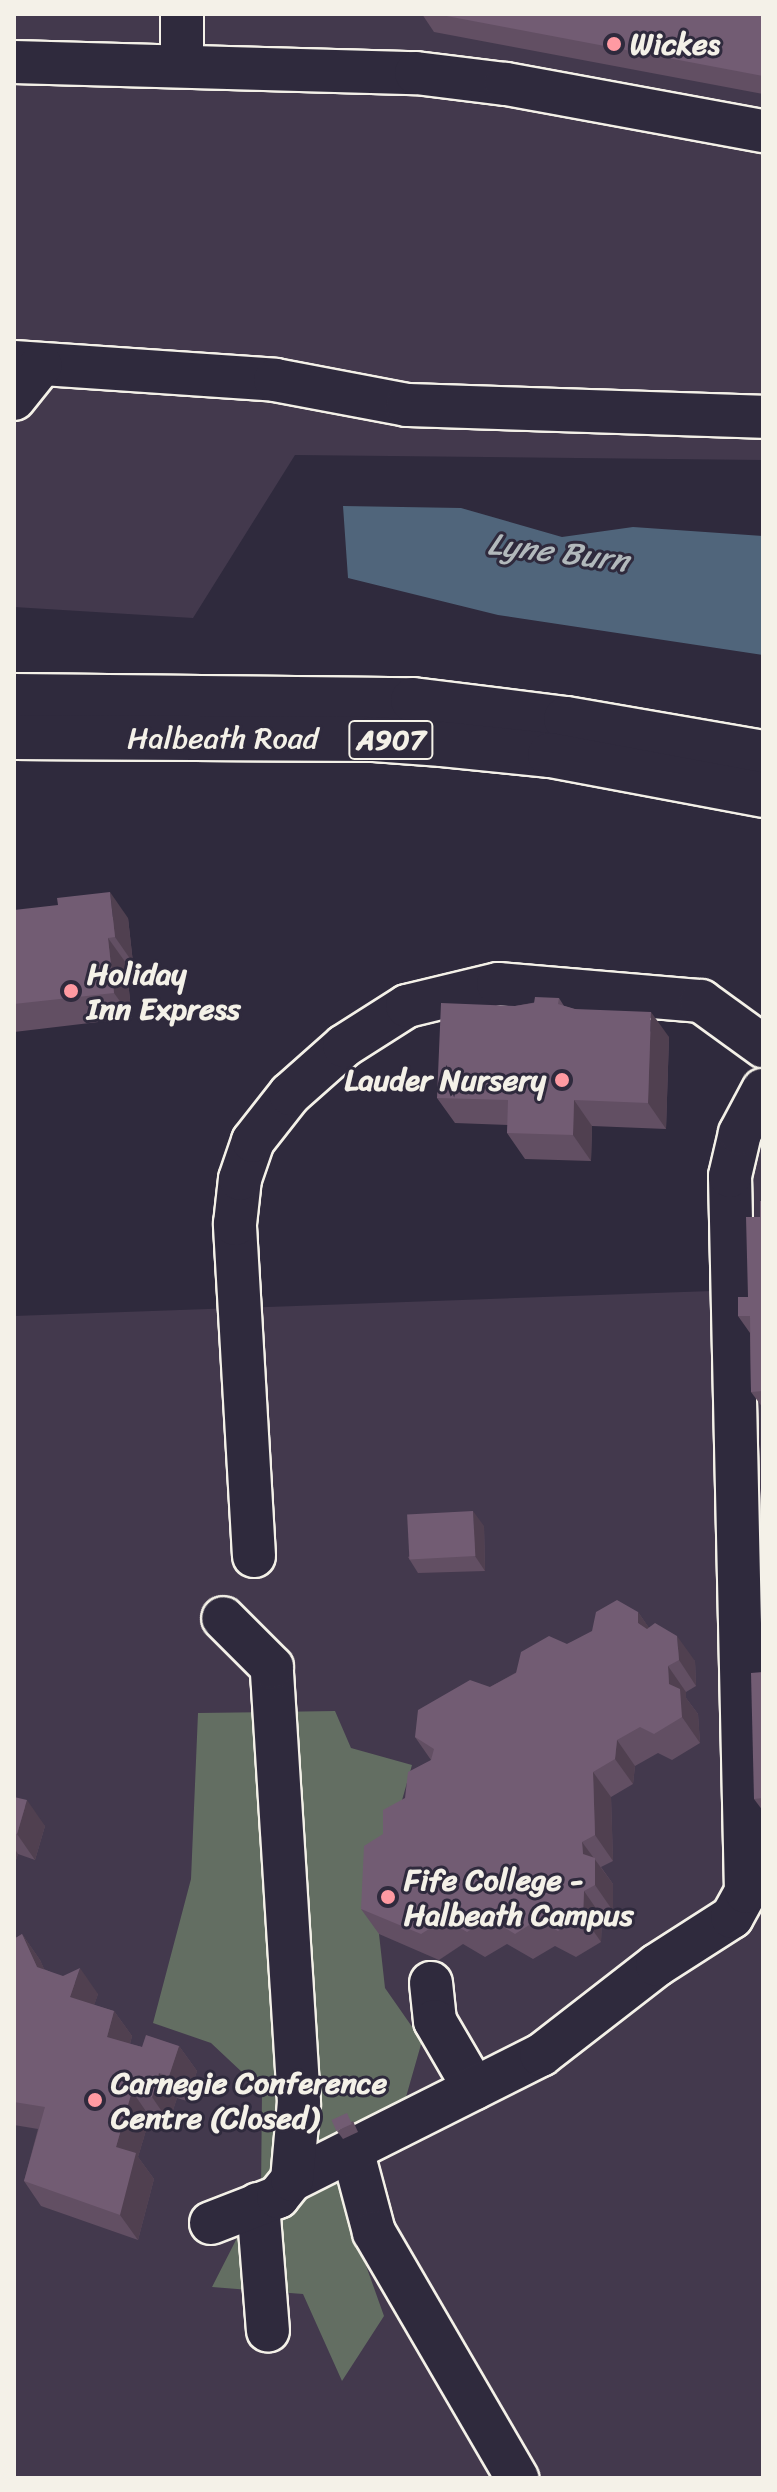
<!DOCTYPE html>
<style>
body{margin:0}
#map{position:relative;width:777px;height:2492px;overflow:hidden;background:#2f2a3d;font-family:Sriracha,sans-serif}
div>[style]{position:absolute}
.built>*{inset:0;background:#43394d}
.green>*{inset:0;background:#636e62}
.water>*{inset:0;background:#50657b}
.roads{filter:drop-shadow(2px 0 #f4f1e8) drop-shadow(-2px 0 #f4f1e8) drop-shadow(0 2px #f4f1e8) drop-shadow(0 -2px #f4f1e8)}
.minor>*{height:42px;margin:-21px;padding:0 21px;transform-origin:21px;border-radius:21px;background:#2f2a3d}
.major>*{height:44px;margin:-22px;padding:0 22px;transform-origin:22px;border-radius:22px;background:#2f2a3d}
.wall>*{inset:0;background:#624f63}
.shaded-wall>*{inset:0;background:#504050}
.building>*{inset:0;background:#725c73;transform-origin:0 0}
.dots>*{width:22px;height:22px;translate:-50% -50%;box-sizing:border-box;border:4px solid #2f2a3d;border-radius:50%}
span{translate:-50% -50%;white-space:nowrap;text-align:center;line-height:1.15;-webkit-text-stroke:6px #2f2a3d;paint-order:stroke}
.shield-label span{padding:2px 6px;background:#2f2a3d;border:2px solid;border-radius:6px;-webkit-text-stroke-width:0}
.shield-label{font-size:28px;color:#f4f1e8;font-weight:700}
.poi-label{font-size:30px;color:#f4f1e8;font-weight:700}
.left{translate:0 -50%;text-align:left}
.right{translate:-100% -50%;text-align:right}
.street-label{font-size:30px;color:#f4f1e8}
.water-label{font-size:32px;color:#b2b9bc;font-style:italic}
.frame{position:absolute;inset:0;border:16px solid #f4f1e8;pointer-events:none}
</style>
<div id="map">
<div class="built">
<i style="clip-path:polygon(14px 14px,763px 14px,763px 460px,295px 455px,193px 618px,14px 607px)"></i>
<i style="clip-path:polygon(763px 1138px,763px 2478px,14px 2478px,14px 1316px,712px 1291px)"></i>
</div>
<div class="green">
<i style="clip-path:polygon(335px 1711px,351px 1748px,412px 1765px,382px 1871px,379px 1934px,385px 1988px,422px 2041px,402px 2111px,357px 2133px,353px 2229px,384px 2316px,342px 2381px,303px 2294px,212px 2287px,261px 2191px,262px 2091px,211px 2043px,153px 2023px,191px 1879px,198px 1713px)"></i>
</div>
<div class="water">
<i style="clip-path:polygon(343px 506px,461px 508px,562px 537px,633px 527px,763px 536px,763px 655px,498px 615px,348px 578px)"></i>
</div>
<div class="roads">
<div class="minor">
<i style="left:14px;top:62px;width:402px;rotate:1.6deg"></i>
<i style="left:416px;top:73px;width:91px;rotate:7deg"></i>
<i style="left:506px;top:84px;width:261px;rotate:10.4deg"></i>
<i style="left:182px;top:66px;width:52px;rotate:-90deg"></i>
<i style="left:14px;top:362px;width:262px;rotate:3.9deg"></i>
<i style="left:275px;top:380px;width:134px;rotate:10.7deg"></i>
<i style="left:407px;top:405px;width:356px;rotate:1.9deg"></i>
<i style="left:14px;top:399px;width:43px;rotate:-51.5deg"></i>
<i style="left:254px;top:1556px;width:333px;rotate:-93.3deg"></i>
<i style="left:235px;top:1224px;width:45px;rotate:-83.7deg"></i>
<i style="left:240px;top:1179px;width:40px;rotate:-71.1deg"></i>
<i style="left:253px;top:1141px;width:60px;rotate:-51.8deg"></i>
<i style="left:290px;top:1094px;width:72px;rotate:-41.6deg"></i>
<i style="left:344px;top:1046px;width:75px;rotate:-32.4deg"></i>
<i style="left:407px;top:1006px;width:94px;rotate:-13.6deg"></i>
<i style="left:498px;top:984px;width:204px;rotate:4.8deg"></i>
<i style="left:701px;top:1001px;width:77px;rotate:36deg"></i>
<i style="left:431px;top:1983px;width:38px;rotate:84deg"></i>
<i style="left:435px;top:2021px;width:78px;rotate:59.8deg"></i>
<i style="left:353px;top:2153px;width:82px;rotate:75.1deg"></i>
<i style="left:374px;top:2232px;width:285px;rotate:59.8deg"></i>
<i style="left:292px;top:2180px;width:279px;rotate:-26.7deg"></i>
<i style="left:541px;top:2055px;width:147px;rotate:-37.8deg"></i>
<i style="left:657px;top:1965px;width:89px;rotate:-32.6deg"></i>
<i style="left:732px;top:1917px;width:29px;rotate:-61deg"></i>
<i style="left:746px;top:1892px;width:716px;rotate:-91.28deg"></i>
<i style="left:730px;top:1176px;width:44px;rotate:-76.9deg"></i>
<i style="left:740px;top:1133px;width:49px;rotate:-61.9deg"></i>
<i style="left:258px;top:2204px;width:127px;rotate:85.5deg"></i>
<i style="left:211px;top:2223px;width:72px;rotate:-21.2deg"></i>
<i style="left:278px;top:2197px;width:22px;rotate:-51deg"></i>
<i style="left:292px;top:2180px;width:78px;rotate:-84.9deg"></i>
<i style="left:299px;top:2102px;width:436px;rotate:-93.6deg"></i>
<i style="left:272px;top:1667px;width:69px;rotate:-135deg"></i>
</div>
<div class="major">
<i style="left:14px;top:696px;width:399px;rotate:0.6deg"></i>
<i style="left:413px;top:700px;width:154px;rotate:7.1deg"></i>
<i style="left:566px;top:719px;width:200px;rotate:9.8deg"></i>
<i style="left:14px;top:737px;width:360px;rotate:0.3deg"></i>
<i style="left:374px;top:739px;width:68px;rotate:4.2deg"></i>
<i style="left:442px;top:744px;width:109px;rotate:5.8deg"></i>
<i style="left:550px;top:755px;width:217px;rotate:10.6deg"></i>
</div>
</div>
<div class="wall">
<i style="clip-path:polygon(422px 14px,763px 14px,763px 94px,434px 32px)"></i>
<i style="clip-path:polygon(14px 910px,128px 918px,133px 963px,126px 963px,132px 1018px,14px 1032px)"></i>
<i style="clip-path:polygon(559px 998px,564px 1006px,669px 1037px,666px 1129px,592px 1126px,591px 1161px,525px 1159px,507px 1133px,508px 1125px,455px 1123px,437px 1098px,515px 1006px)"></i>
<i style="clip-path:polygon(763px 1201px,763px 1408px,751px 1392px,750px 1333px,738px 1316px,748px 1297px)"></i>
<i style="clip-path:polygon(484px 1526px,485px 1571px,418px 1573px,408px 1557px)"></i>
<i style="clip-path:polygon(638px 1612px,649px 1628px,695px 1661px,696px 1686px,686px 1692px,686px 1698px,698px 1714px,700px 1743px,672px 1760px,658px 1753px,635px 1766px,633px 1784px,611px 1797px,613px 1861px,601px 1867px,613px 1884px,613px 1911px,602px 1917px,601px 1942px,576px 1957px,555px 1946px,533px 1959px,507px 1944px,485px 1957px,463px 1944px,439px 1960px,379px 1934px,361px 1909px,383px 1834px,431px 1760px,415px 1737px,490px 1687px,567px 1644px)"></i>
<i style="clip-path:polygon(763px 1672px,763px 1811px,754px 1799px)"></i>
<i style="clip-path:polygon(14px 1797px,45px 1826px,35px 1860px,18px 1854px,14px 1866px)"></i>
<i style="clip-path:polygon(22px 1934px,40px 1960px,44px 1969px,98px 1994px,94px 2005px,114px 2011px,132px 2036px,130px 2044px,142px 2047px,179px 2046px,197px 2071px,187px 2101px,177px 2098px,169px 2122px,150px 2117px,138px 2157px,154px 2179px,138px 2240px,41px 2206px,24px 2181px,38px 2129px,14px 2125px,14px 1939px)"></i>
<i style="clip-path:polygon(353px 2121px,358px 2132px,343px 2139px,337px 2131px)"></i>
</div>
<div class="shaded-wall">
<i style="clip-path:polygon(110px 892px,128px 918px,133px 963px,115px 937px)"></i>
<i style="clip-path:polygon(108px 938px,126px 963px,132px 1018px,114px 993px)"></i>
<i style="clip-path:polygon(651px 1012px,669px 1037px,666px 1129px,648px 1103px)"></i>
<i style="clip-path:polygon(574px 1100px,592px 1126px,591px 1161px,573px 1135px)"></i>
<i style="clip-path:polygon(473px 1511px,484px 1526px,485px 1571px,475px 1556px)"></i>
<i style="clip-path:polygon(638px 1612px,656px 1638px,638px 1623px)"></i>
<i style="clip-path:polygon(677px 1636px,695px 1661px,696px 1686px,679px 1660px)"></i>
<i style="clip-path:polygon(668px 1666px,686px 1692px,686px 1698px,698px 1714px,700px 1743px,682px 1717px,669px 1684px)"></i>
<i style="clip-path:polygon(617px 1740px,635px 1766px,633px 1784px,615px 1759px)"></i>
<i style="clip-path:polygon(593px 1772px,611px 1797px,613px 1861px,595px 1835px)"></i>
<i style="clip-path:polygon(27px 1800px,45px 1826px,35px 1860px,17px 1834px)"></i>
<i style="clip-path:polygon(582px 1842px,613px 1884px,613px 1911px,595px 1885px,583px 1854px)"></i>
<i style="clip-path:polygon(14px 1848px,18px 1854px,14px 1866px)"></i>
<i style="clip-path:polygon(584px 1891px,602px 1917px,601px 1942px,583px 1916px)"></i>
<i style="clip-path:polygon(22px 1934px,40px 1960px,55px 1993px,37px 1967px)"></i>
<i style="clip-path:polygon(80px 1968px,98px 1994px,88px 2023px,70px 1997px)"></i>
<i style="clip-path:polygon(114px 2011px,132px 2036px,125px 2063px,107px 2037px)"></i>
<i style="clip-path:polygon(179px 2046px,197px 2071px,187px 2101px,169px 2076px)"></i>
<i style="clip-path:polygon(159px 2073px,177px 2098px,169px 2122px,152px 2097px)"></i>
<i style="clip-path:polygon(132px 2091px,150px 2117px,138px 2157px,154px 2179px,138px 2240px,120px 2215px,116px 2147px)"></i>
</div>
<div class="building">
<i style="clip-path:polygon(436px 14px,763px 14px,763px 76px)"></i>
<i style="clip-path:polygon(110px 892px,115px 937px,108px 938px,114px 993px,14px 1004px,14px 910px,58px 905px,57px 898px)"></i>
<i style="clip-path:polygon(535px 997px,559px 998px,558px 1004px,575px 1009px,651px 1012px,648px 1103px,574px 1100px,573px 1135px,507px 1133px,508px 1100px,437px 1098px,441px 1003px,515px 1006px,534px 1003px)"></i>
<i style="clip-path:polygon(760px 1201px,763px 1201px,763px 1391px,751px 1392px,750px 1316px,738px 1316px,738px 1297px,748px 1297px,746px 1217px,760px 1217px)"></i>
<i style="left:473px;top:1511px;width:45px;height:66px;rotate:87deg"></i>
<i style="clip-path:polygon(617px 1600px,638px 1612px,638px 1623px,647px 1629px,655px 1623px,677px 1636px,679px 1660px,668px 1666px,669px 1684px,680px 1689px,682px 1717px,654px 1734px,640px 1727px,617px 1740px,615px 1759px,593px 1772px,595px 1835px,582px 1842px,583px 1854px,595px 1858px,595px 1885px,584px 1891px,583px 1916px,558px 1931px,537px 1920px,515px 1934px,489px 1918px,467px 1932px,445px 1919px,421px 1934px,361px 1909px,364px 1846px,383px 1834px,383px 1810px,405px 1798px,408px 1772px,431px 1760px,434px 1749px,415px 1737px,418px 1710px,470px 1680px,490px 1687px,516px 1673px,521px 1652px,549px 1636px,567px 1644px,592px 1631px,596px 1612px)"></i>
<i style="clip-path:polygon(763px 1672px,763px 1798px,754px 1799px,751px 1673px)"></i>
<i style="clip-path:polygon(14px 1797px,27px 1800px,17px 1834px,14px 1833px)"></i>
<i style="clip-path:polygon(22px 1934px,37px 1967px,63px 1976px,80px 1968px,70px 1997px,114px 2011px,107px 2037px,142px 2047px,146px 2035px,179px 2046px,169px 2076px,159px 2073px,152px 2097px,132px 2091px,116px 2147px,136px 2153px,120px 2215px,24px 2181px,45px 2107px,14px 2102px,14px 1939px)"></i>
<i style="left:347px;top:2113px;width:12px;height:17px;rotate:66deg"></i>
</div>
<div class="dots">
<i style="left:614px;top:44px;background:#ff9aa2"></i>
<i style="left:71px;top:991px;background:#ff9aa2"></i>
<i style="left:562px;top:1080px;background:#ff9aa2"></i>
<i style="left:388px;top:1897px;background:#ff9aa2"></i>
<i style="left:95px;top:2100px;background:#ff9aa2"></i>
</div>
<div class="shield-label">
<span style="left:391px;top:740px">A907</span>
</div>
<div class="poi-label">
<span class="left" style="left:630px;top:44px">Wickes</span>
<span class="left" style="left:87px;top:991px">Holiday<br>Inn Express</span>
<span class="right" style="left:546px;top:1080px">Lauder Nursery</span>
<span class="left" style="left:404px;top:1897px">Fife College -<br>Halbeath Campus</span>
<span class="left" style="left:111px;top:2100px">Carnegie Conference<br>Centre (Closed)</span>
</div>
<div class="street-label">
<span style="left:223px;top:738px">Halbeath Road</span>
</div>
<div class="water-label">
<span style="left:558px;top:553px;rotate:7deg">Lyne Burn</span>
</div>
<div class="frame"></div>
</div>
